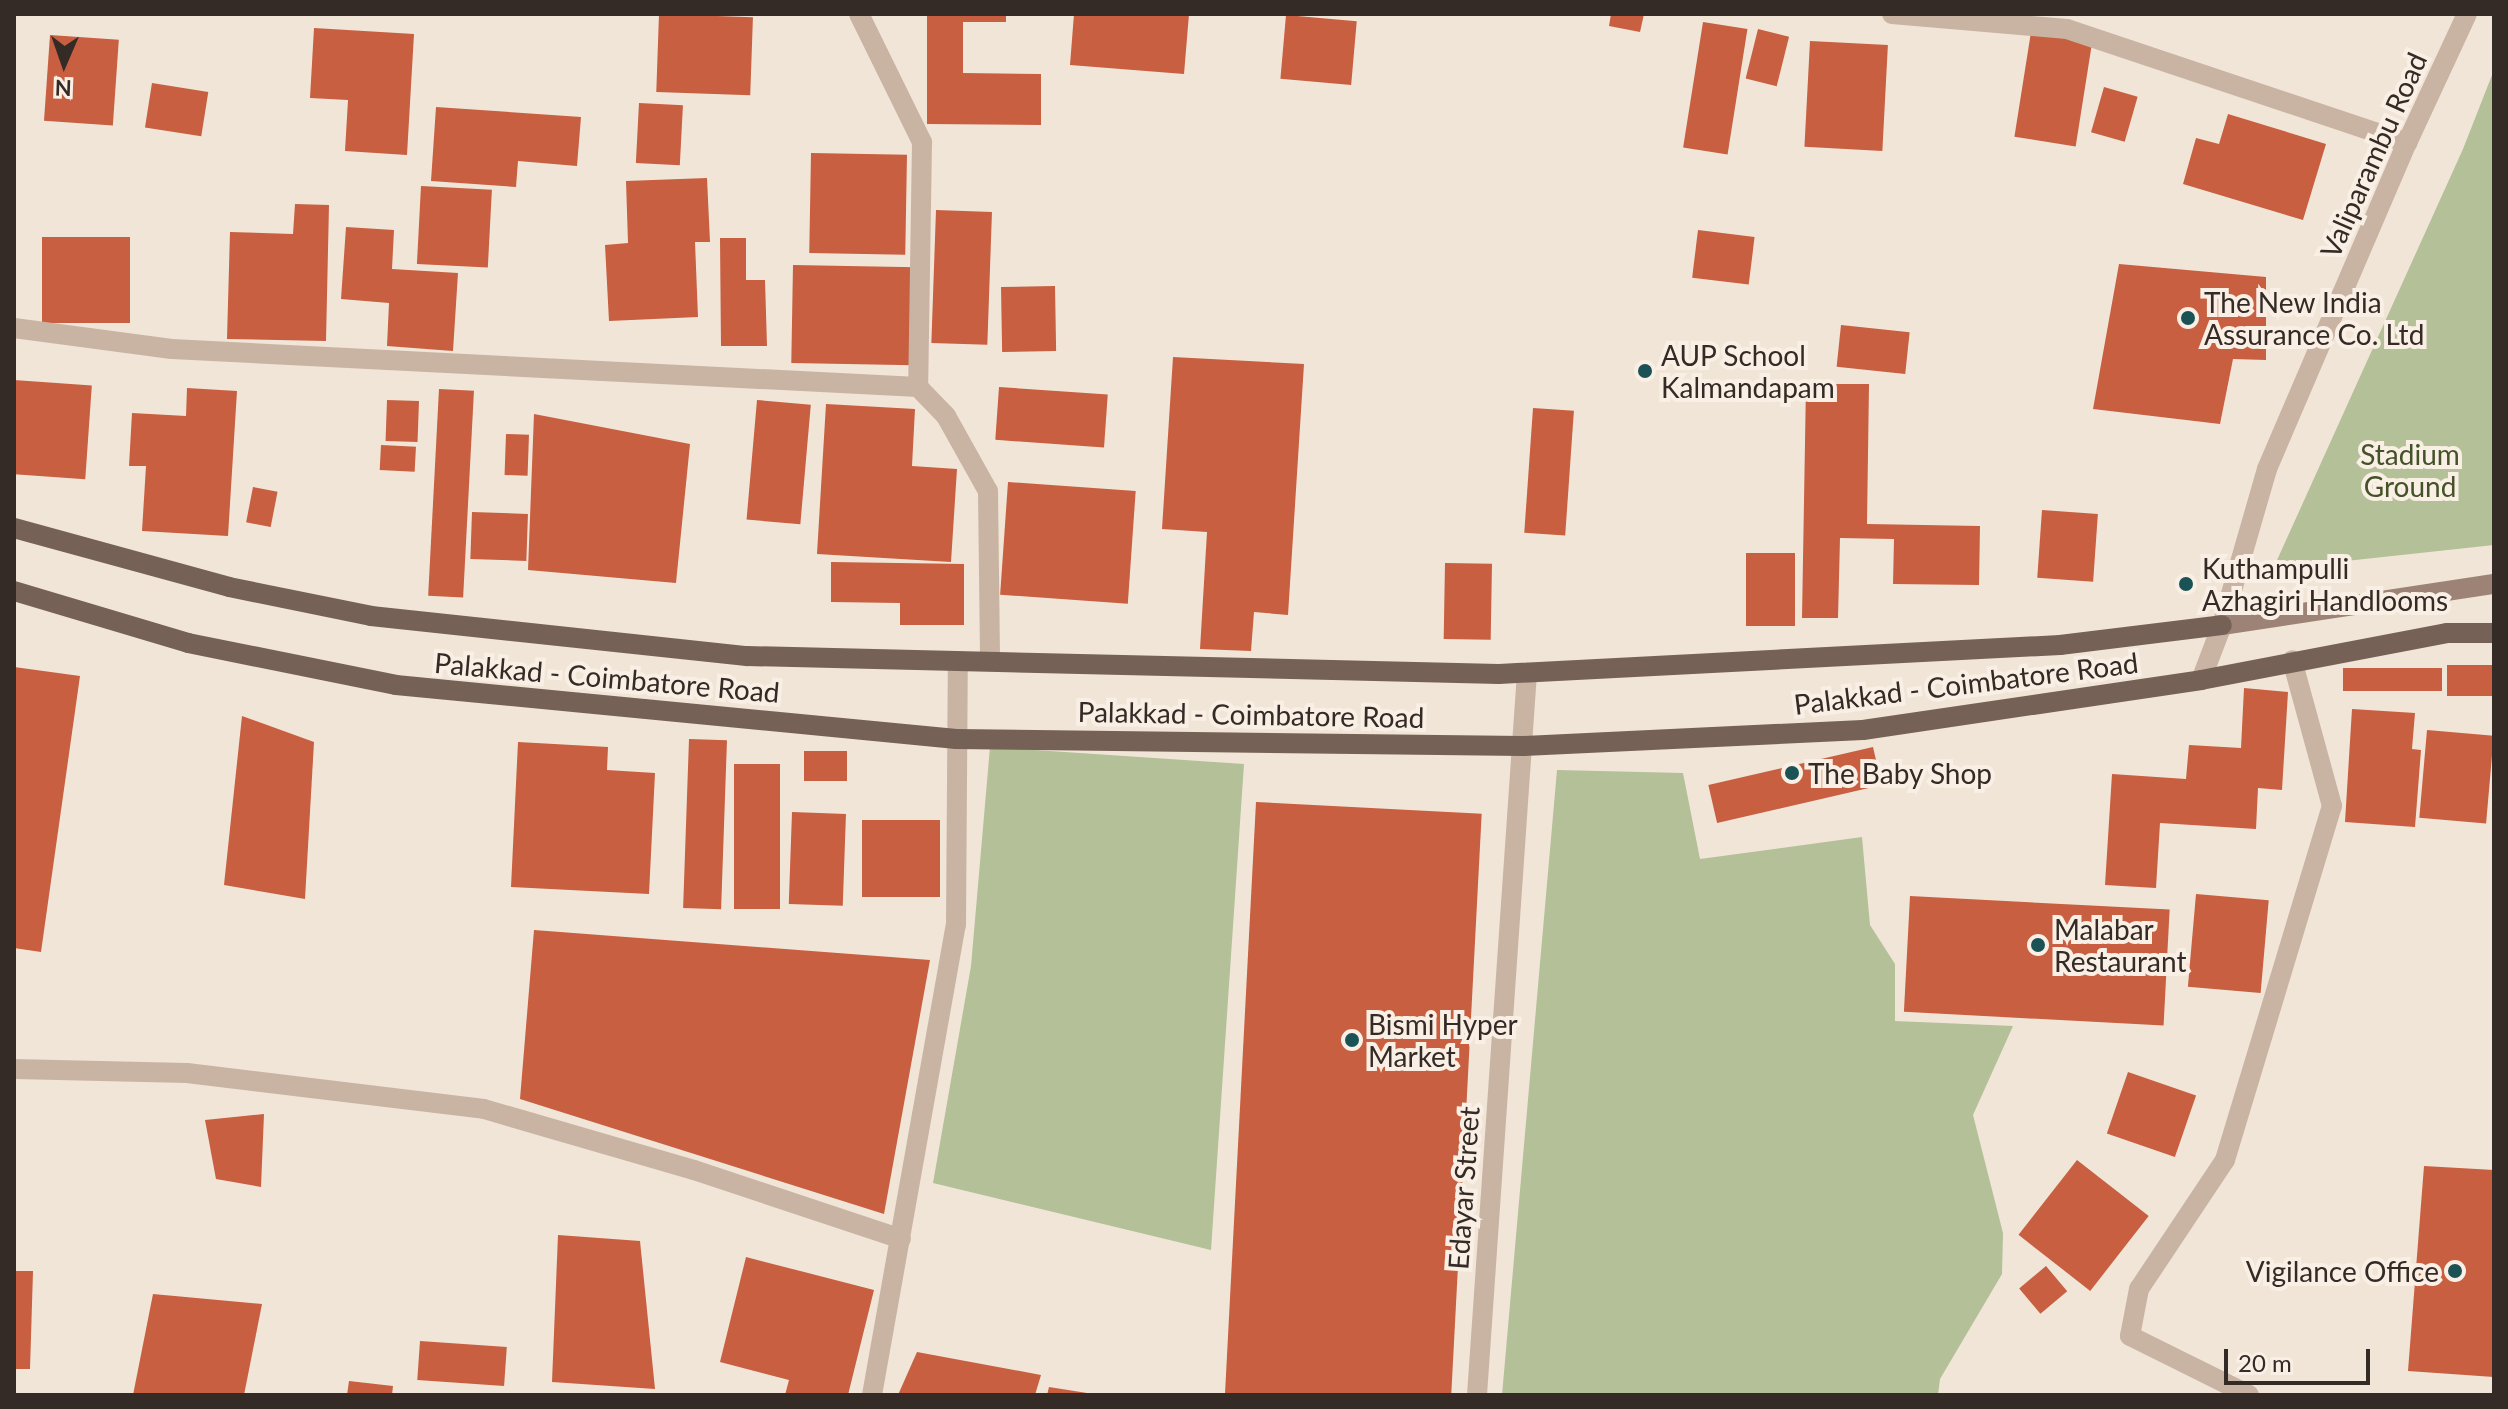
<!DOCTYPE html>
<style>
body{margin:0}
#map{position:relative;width:2508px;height:1409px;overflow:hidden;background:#f1e5d8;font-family:Lato,sans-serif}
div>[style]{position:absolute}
.green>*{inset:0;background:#b3c098}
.building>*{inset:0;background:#c75f40;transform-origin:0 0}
.street>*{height:20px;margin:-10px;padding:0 10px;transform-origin:10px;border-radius:10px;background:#c9b4a4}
.secondary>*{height:20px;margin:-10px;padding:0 10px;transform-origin:10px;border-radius:10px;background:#9c8375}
.primary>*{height:20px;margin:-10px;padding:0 10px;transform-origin:10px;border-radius:10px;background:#766156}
.dots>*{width:22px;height:22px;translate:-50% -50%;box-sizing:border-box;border:4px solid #f9efe4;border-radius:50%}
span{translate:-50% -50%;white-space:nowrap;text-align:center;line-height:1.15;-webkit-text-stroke:8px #f9efe4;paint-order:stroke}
.street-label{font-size:28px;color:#342a26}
.poi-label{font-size:28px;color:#342a26}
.left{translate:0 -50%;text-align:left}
.right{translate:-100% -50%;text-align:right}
.park-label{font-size:28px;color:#445229}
.frame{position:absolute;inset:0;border:16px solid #342a26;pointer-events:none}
.north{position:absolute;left:24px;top:24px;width:80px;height:80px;-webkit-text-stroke:6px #f9efe4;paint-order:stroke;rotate:182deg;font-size:22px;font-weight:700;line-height:32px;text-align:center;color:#342a26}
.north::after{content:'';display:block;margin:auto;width:28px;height:36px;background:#342a26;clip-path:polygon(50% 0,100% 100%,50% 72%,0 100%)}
.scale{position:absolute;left:2224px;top:1349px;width:146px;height:36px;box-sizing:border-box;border:4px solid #342a26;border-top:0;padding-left:10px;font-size:24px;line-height:28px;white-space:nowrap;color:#342a26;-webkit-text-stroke:6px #f9efe4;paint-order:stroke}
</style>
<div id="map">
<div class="green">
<i style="clip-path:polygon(2494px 70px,2494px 545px,2273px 569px,2463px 149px)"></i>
<i style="clip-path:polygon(990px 747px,1244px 764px,1211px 1250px,933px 1183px,971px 966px)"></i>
<i style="clip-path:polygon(1557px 770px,1683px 773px,1700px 859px,1862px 837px,1870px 925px,1895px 964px,1895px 1021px,2013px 1026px,1973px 1115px,2003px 1233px,2002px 1274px,1940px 1379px,1938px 1395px,1502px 1395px)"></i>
</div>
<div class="building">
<i style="left:659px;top:14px;width:94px;height:78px;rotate:2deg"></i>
<i style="clip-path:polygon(927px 14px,1006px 14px,1006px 22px,963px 22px,963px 73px,1041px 74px,1041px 125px,927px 124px)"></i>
<i style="clip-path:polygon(1074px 14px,1189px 14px,1184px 74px,1070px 65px)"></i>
<i style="clip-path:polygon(1611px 14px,1644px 14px,1640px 32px,1609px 26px)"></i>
<i style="left:1286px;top:15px;width:71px;height:64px;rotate:5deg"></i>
<i style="left:1703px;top:22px;width:45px;height:127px;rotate:9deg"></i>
<i style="clip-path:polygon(314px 28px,414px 34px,407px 155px,345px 151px,348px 100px,310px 98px)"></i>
<i style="left:1758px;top:29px;width:32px;height:51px;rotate:14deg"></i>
<i style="left:2031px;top:32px;width:62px;height:106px;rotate:9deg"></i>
<i style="left:50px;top:35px;width:69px;height:86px;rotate:4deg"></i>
<i style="left:1810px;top:41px;width:78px;height:106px;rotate:3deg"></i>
<i style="left:152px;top:83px;width:57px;height:45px;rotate:9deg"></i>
<i style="left:2104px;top:87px;width:35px;height:47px;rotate:16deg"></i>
<i style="left:639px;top:103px;width:44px;height:60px;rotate:3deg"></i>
<i style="clip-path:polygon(436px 107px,581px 117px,577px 166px,518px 161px,516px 187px,431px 181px)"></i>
<i style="clip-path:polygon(2228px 114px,2326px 144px,2303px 220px,2183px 184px,2196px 138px,2219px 144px)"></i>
<i style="left:811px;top:153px;width:96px;height:100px;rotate:1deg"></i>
<i style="clip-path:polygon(707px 178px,710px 242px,695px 242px,698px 317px,609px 321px,605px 245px,628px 243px,626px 181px)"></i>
<i style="left:421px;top:186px;width:71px;height:78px;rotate:3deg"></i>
<i style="clip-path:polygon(295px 204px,329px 205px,326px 341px,227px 339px,230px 232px,293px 234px)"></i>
<i style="left:936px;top:210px;width:56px;height:133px;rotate:2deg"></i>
<i style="clip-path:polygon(346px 227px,394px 230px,392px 269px,458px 273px,453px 351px,387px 346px,389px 303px,341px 299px)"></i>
<i style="left:1698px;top:230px;width:57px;height:48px;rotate:7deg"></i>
<i style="left:42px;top:237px;width:88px;height:86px"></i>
<i style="clip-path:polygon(720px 238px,746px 238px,746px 280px,765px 280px,767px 346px,721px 346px)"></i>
<i style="clip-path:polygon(2119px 264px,2266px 277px,2266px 360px,2233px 359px,2220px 424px,2093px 409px)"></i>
<i style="left:793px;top:265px;width:123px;height:98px;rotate:1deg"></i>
<i style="left:1055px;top:286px;width:65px;height:54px;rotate:89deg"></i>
<i style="left:1841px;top:325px;width:69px;height:42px;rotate:6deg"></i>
<i style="clip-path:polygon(1173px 357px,1304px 364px,1288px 615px,1254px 612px,1251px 651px,1200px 649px,1207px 532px,1162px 529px)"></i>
<i style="left:14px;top:380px;width:78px;height:94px;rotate:4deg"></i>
<i style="clip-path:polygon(1806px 384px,1869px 384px,1867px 524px,1980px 526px,1979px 585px,1893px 584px,1894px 539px,1840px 538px,1838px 618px,1802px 618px)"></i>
<i style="left:999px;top:387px;width:109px;height:53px;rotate:4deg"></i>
<i style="clip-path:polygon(187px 388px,237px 391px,228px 536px,142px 531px,146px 466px,129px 466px,132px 413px,186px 416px)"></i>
<i style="left:439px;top:389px;width:35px;height:207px;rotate:3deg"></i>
<i style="left:387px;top:400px;width:32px;height:41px;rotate:2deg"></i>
<i style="left:757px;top:400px;width:54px;height:120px;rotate:5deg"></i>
<i style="clip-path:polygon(826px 404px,915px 409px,912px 466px,957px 469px,951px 562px,817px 554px)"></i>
<i style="left:1533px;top:408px;width:41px;height:125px;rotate:4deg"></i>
<i style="clip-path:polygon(534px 414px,690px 444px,676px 583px,528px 570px)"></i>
<i style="left:506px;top:434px;width:23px;height:41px;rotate:2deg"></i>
<i style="left:381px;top:445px;width:35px;height:25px;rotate:3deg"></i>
<i style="left:1008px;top:482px;width:128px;height:113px;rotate:4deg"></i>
<i style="left:253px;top:487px;width:25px;height:36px;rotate:11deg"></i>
<i style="left:2042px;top:510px;width:56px;height:68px;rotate:4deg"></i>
<i style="left:472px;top:512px;width:56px;height:47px;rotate:2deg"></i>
<i style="left:1746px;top:553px;width:49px;height:73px"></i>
<i style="clip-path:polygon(831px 562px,964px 564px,964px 625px,900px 625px,900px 603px,831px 602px)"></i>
<i style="left:1445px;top:563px;width:47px;height:76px;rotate:1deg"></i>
<i style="left:2447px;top:665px;width:47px;height:31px"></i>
<i style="clip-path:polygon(14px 667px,80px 676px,41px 952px,14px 948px)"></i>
<i style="left:2442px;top:668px;width:23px;height:99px;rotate:90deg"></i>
<i style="clip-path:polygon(2244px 688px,2288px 692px,2282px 790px,2258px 788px,2256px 829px,2160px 823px,2156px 888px,2105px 885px,2112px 774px,2186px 779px,2189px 745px,2241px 748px)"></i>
<i style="clip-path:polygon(2352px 709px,2415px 713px,2412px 749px,2421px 750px,2415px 827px,2345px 822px)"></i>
<i style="clip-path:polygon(242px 716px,314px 742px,305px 899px,224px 885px)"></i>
<i style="left:2427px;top:730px;width:67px;height:88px;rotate:5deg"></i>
<i style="left:689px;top:739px;width:38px;height:169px;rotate:2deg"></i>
<i style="clip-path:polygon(518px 742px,608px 747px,607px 770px,655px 773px,649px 894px,511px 887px)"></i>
<i style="left:1873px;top:747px;width:39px;height:169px;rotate:77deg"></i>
<i style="left:847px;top:751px;width:30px;height:43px;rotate:90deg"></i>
<i style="left:780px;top:764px;width:145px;height:46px;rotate:90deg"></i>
<i style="left:1256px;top:802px;width:226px;height:594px;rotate:3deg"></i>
<i style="left:792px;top:812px;width:54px;height:92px;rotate:2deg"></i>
<i style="left:862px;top:820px;width:78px;height:77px"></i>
<i style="left:2196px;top:894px;width:73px;height:93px;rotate:5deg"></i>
<i style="left:1910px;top:896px;width:260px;height:116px;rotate:3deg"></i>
<i style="clip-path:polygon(534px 930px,930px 960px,884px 1214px,520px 1099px)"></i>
<i style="left:2128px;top:1072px;width:72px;height:65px;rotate:19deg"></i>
<i style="clip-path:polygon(264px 1114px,261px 1187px,216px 1179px,205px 1120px)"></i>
<i style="left:2077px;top:1160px;width:91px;height:95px;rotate:38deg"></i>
<i style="clip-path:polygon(2424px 1166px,2494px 1170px,2494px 1377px,2408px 1371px)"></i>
<i style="clip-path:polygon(558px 1235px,640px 1241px,655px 1389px,552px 1382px)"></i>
<i style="clip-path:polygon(746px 1257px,874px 1290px,848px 1395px,785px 1395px,789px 1380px,720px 1362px)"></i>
<i style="left:2046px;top:1266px;width:33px;height:35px;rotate:50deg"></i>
<i style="clip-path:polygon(14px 1271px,33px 1271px,30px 1369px,14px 1369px)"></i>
<i style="clip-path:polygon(153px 1294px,262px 1304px,244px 1395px,133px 1395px)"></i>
<i style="left:420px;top:1341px;width:87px;height:39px;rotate:4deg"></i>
<i style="clip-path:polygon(917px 1352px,1041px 1375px,1035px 1395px,898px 1395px)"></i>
<i style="clip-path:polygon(349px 1381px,393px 1386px,392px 1395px,347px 1395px)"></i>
<i style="clip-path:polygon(1049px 1387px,1087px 1393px,1087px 1395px,1047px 1395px)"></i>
</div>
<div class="street">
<i style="left:859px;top:14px;width:143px;rotate:63.8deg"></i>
<i style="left:922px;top:142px;width:245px;rotate:90.9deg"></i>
<i style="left:1892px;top:14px;width:176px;rotate:4.9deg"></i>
<i style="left:2067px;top:29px;width:359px;rotate:18.5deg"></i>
<i style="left:14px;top:328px;width:159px;rotate:7.6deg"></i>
<i style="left:172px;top:349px;width:747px;rotate:2.92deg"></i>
<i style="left:918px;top:387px;width:40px;rotate:46deg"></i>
<i style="left:946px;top:416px;width:86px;rotate:60.8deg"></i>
<i style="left:988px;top:491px;width:170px;rotate:89.3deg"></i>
<i style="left:2201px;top:680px;width:59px;rotate:-69.1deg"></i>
<i style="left:2222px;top:625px;width:162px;rotate:-73.9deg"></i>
<i style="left:2267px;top:469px;width:355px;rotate:-66.8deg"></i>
<i style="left:2407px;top:143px;width:142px;rotate:-65.1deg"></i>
<i style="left:14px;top:1069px;width:173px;rotate:1.3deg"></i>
<i style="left:187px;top:1073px;width:299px;rotate:6.9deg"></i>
<i style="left:484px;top:1109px;width:219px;rotate:16.2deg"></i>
<i style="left:694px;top:1170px;width:218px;rotate:18.4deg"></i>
<i style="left:872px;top:1395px;width:477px;rotate:-79.9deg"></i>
<i style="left:956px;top:925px;width:264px;rotate:-89.6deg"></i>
<i style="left:1477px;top:1395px;width:724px;rotate:-86.04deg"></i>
<i style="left:2249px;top:1395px;width:133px;rotate:-153.6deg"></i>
<i style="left:2130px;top:1336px;width:48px;rotate:-79.2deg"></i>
<i style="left:2139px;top:1289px;width:155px;rotate:-56.3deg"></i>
<i style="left:2225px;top:1160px;width:370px;rotate:-73.2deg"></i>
<i style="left:2332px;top:806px;width:151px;rotate:-105.3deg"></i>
</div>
<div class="secondary">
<i style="left:2222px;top:625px;width:275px;rotate:-8.6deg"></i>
</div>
<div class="primary">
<i style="left:14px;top:528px;width:223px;rotate:15.3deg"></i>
<i style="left:229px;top:587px;width:145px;rotate:11.5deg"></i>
<i style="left:371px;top:616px;width:378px;rotate:6.1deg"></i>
<i style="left:747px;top:656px;width:752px;rotate:1.37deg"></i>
<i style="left:1499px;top:674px;width:562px;rotate:-2.96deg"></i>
<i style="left:2060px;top:645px;width:163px;rotate:-7deg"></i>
<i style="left:14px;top:591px;width:182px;rotate:16.6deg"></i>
<i style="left:188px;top:643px;width:212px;rotate:11.4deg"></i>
<i style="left:396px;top:685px;width:563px;rotate:5.51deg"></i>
<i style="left:956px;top:739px;width:567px;rotate:0.71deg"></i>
<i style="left:1523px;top:746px;width:340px;rotate:-2.7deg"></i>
<i style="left:1863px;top:730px;width:342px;rotate:-8.4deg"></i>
<i style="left:2201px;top:680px;width:250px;rotate:-10.8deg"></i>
<i style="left:2447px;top:633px;width:47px"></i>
</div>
<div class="dots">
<i style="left:2188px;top:318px;background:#1b5256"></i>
<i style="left:1645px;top:371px;background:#1b5256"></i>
<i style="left:2186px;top:584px;background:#1b5256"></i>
<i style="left:1792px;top:773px;background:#1b5256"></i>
<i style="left:2038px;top:945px;background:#1b5256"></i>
<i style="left:1352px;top:1040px;background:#1b5256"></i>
<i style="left:2455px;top:1271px;background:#1b5256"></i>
</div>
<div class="street-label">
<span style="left:2373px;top:155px;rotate:-66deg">Valiparambu Road</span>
<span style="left:607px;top:677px;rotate:5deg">Palakkad - Coimbatore Road</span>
<span style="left:1966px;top:683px;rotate:-7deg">Palakkad - Coimbatore Road</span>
<span style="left:1251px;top:714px;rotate:1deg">Palakkad - Coimbatore Road</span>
<span style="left:1463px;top:1188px;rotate:-86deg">Edayar Street</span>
</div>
<div class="poi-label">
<span class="left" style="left:2204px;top:318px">The New India<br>Assurance Co. Ltd</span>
<span class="left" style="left:1661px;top:371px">AUP School<br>Kalmandapam</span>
<span class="left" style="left:2202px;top:584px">Kuthampulli<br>Azhagiri Handlooms</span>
<span class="left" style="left:1808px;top:773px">The Baby Shop</span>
<span class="left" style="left:2054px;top:945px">Malabar<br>Restaurant</span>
<span class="left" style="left:1368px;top:1040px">Bismi Hyper<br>Market</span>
<span class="right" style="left:2439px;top:1271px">Vigilance Office</span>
</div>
<div class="park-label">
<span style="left:2410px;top:470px">Stadium<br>Ground</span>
</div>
<div class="frame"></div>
<div class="north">N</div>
<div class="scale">20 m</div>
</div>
